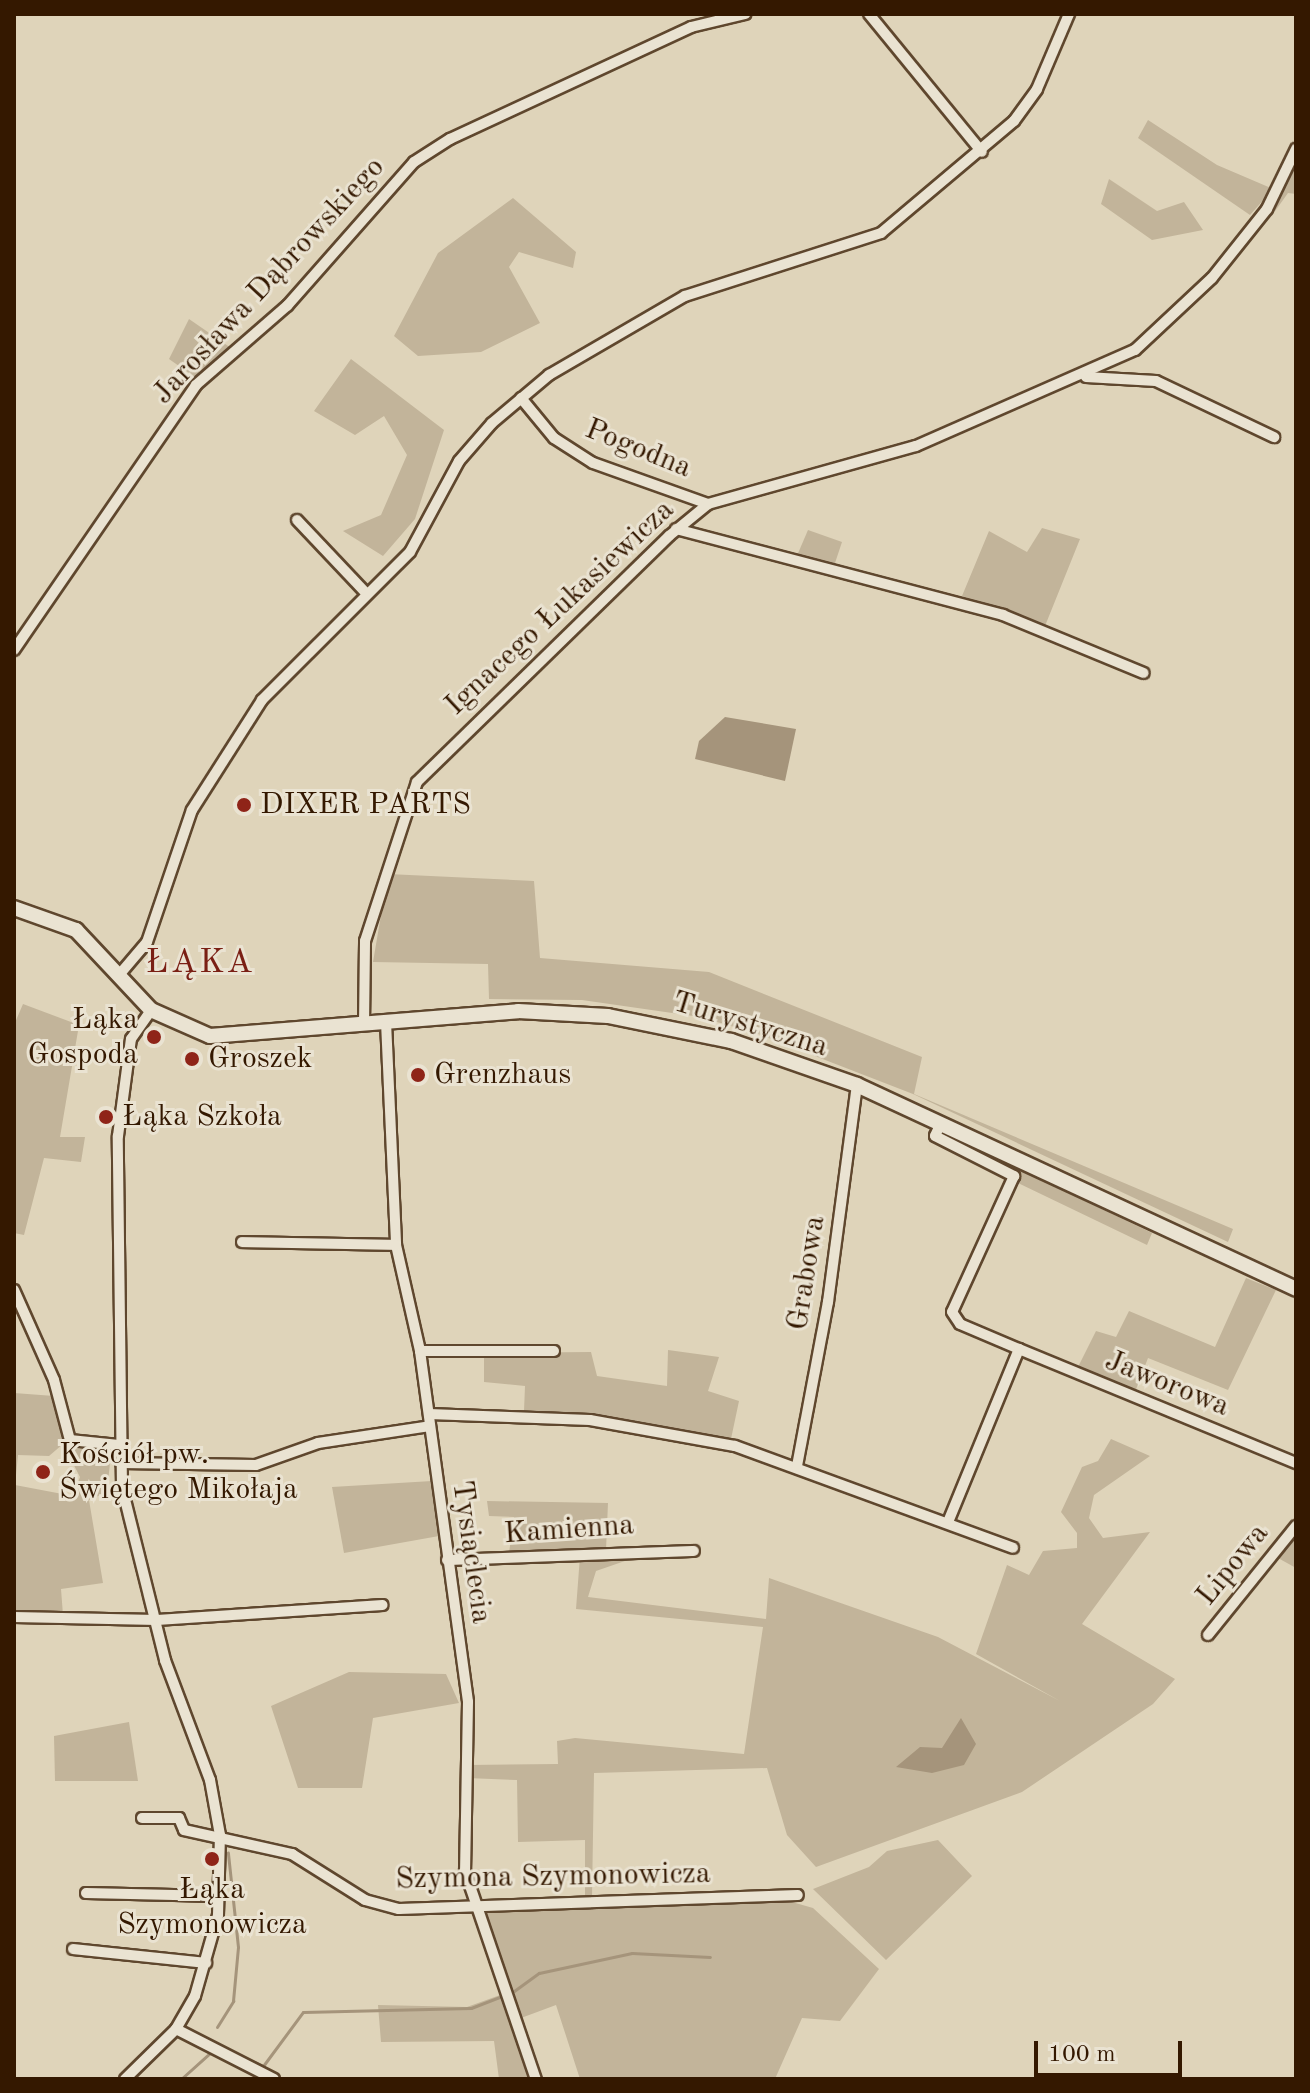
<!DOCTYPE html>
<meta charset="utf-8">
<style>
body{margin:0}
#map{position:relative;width:1310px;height:2093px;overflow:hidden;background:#dfd4ba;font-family:"Old Standard TT",serif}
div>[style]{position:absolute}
.green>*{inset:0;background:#c2b49a}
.water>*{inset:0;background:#a5947b}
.stream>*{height:3px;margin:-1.5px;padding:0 1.5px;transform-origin:1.5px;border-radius:1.5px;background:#a5947b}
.roads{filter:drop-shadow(2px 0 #5f472e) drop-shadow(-2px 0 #5f472e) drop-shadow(0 2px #5f472e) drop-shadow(0 -2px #5f472e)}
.street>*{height:10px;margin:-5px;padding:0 5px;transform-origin:5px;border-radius:5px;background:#eae3d2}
.secondary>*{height:14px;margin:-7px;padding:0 7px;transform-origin:7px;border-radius:7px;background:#eae3d2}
.dots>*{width:22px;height:22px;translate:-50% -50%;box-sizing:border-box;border:4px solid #eae3d2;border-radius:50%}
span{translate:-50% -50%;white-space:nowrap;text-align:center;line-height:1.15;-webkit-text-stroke:6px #eae3d2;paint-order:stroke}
.street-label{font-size:30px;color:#341800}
.poi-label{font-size:30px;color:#341800}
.left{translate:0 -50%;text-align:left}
.right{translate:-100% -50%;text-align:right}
.quarter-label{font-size:34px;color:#7a1f14;letter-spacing:2px}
.frame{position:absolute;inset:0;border:16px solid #341800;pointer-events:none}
.scale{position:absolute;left:1034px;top:2041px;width:148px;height:36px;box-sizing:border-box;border:4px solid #341800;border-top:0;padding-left:10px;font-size:24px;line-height:28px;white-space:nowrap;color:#341800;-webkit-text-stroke:6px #eae3d2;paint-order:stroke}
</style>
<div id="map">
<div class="green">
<i style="clip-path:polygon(1148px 120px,1217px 165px,1273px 189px,1250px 215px,1138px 138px)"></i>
<i style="clip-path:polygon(1296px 163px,1296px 194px,1288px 193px,1273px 214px)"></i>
<i style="clip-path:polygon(1109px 179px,1157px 211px,1184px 202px,1203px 230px,1152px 240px,1101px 204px)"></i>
<i style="clip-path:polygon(513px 198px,576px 252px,573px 268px,519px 252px,509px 267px,540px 323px,481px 352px,418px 356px,394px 336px,438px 253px)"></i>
<i style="clip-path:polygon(189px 319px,231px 348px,196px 378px,169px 359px)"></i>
<i style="clip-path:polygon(351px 359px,444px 430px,415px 519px,383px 556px,343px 531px,381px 515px,407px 455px,384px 416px,355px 435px,314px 411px)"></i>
<i style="clip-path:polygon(1042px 528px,1080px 539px,1045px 626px,962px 596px,989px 531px,1027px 552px)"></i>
<i style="clip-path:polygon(808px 530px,842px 542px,834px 566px,796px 558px)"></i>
<i style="clip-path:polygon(388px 874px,534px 881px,540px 958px,709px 972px,922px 1057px,914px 1094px,1233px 1229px,1228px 1242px,913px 1094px,758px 1034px,700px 1017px,582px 1000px,489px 999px,488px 964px,373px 962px)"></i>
<i style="clip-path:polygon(23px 1004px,79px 1025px,60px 1137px,85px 1137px,81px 1162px,44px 1158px,24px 1235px,14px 1233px,14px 1025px)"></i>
<i style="clip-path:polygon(955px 1139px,1152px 1233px,1147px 1245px,1018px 1183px,1017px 1172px)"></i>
<i style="clip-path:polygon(1246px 1278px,1276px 1290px,1228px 1390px,1148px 1358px,1135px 1392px,1078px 1367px,1096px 1331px,1116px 1337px,1129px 1311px,1215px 1347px)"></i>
<i style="clip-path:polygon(668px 1350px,719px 1357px,708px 1391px,739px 1401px,731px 1439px,594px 1414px,524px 1411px,525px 1386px,484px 1382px,484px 1353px,591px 1352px,597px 1376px,667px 1386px)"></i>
<i style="clip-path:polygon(evenodd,14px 1393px,54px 1396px,68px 1443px,111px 1453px,107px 1492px,89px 1500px,103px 1583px,61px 1589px,63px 1615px,14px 1614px,14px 1393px,63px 1444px,80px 1477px,73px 1496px,15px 1485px,18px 1455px,49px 1456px,63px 1444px)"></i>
<i style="clip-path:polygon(1111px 1439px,1150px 1456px,1094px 1495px,1089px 1518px,1103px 1538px,1150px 1532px,1082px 1624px,1175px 1679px,1153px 1704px,1022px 1792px,816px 1867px,787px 1835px,767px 1768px,594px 1773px,592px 1897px,585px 1896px,585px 1840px,518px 1842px,517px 1780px,467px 1778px,469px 1765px,558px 1764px,557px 1741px,575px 1738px,744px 1754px,763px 1627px,576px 1609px,580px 1556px,509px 1553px,514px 1517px,489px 1516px,487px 1501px,608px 1503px,606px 1550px,648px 1553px,596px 1571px,588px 1597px,766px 1619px,769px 1578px,938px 1637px,1060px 1701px,976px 1654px,1007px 1565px,1029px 1575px,1043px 1551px,1077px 1548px,1077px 1533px,1061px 1512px,1082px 1467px,1098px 1461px)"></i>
<i style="clip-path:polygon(432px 1481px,439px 1536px,344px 1553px,332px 1487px)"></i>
<i style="clip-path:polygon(1296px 1534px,1296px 1568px,1278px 1558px)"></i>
<i style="clip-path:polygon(349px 1672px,446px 1674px,459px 1703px,373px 1718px,362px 1788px,298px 1788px,271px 1706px)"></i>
<i style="clip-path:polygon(129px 1722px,138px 1781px,55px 1781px,54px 1736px)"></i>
<i style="clip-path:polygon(938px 1840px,972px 1876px,886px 1960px,813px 1889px,869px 1867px,887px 1851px)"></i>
<i style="clip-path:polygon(792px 1902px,813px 1908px,879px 1969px,840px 2021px,802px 2018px,775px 2079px,580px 2079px,556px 2005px,521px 2018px,483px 1912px)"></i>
<i style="clip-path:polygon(503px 1994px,529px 2079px,499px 2079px,494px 2041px,381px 2042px,378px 2005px,467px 2007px)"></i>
</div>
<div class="water">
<i style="clip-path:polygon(725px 717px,796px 729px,785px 781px,695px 759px,699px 741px)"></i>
<i style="clip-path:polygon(961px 1718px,976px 1744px,964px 1765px,932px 1773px,896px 1767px,920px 1747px,942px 1748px)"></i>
</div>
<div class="stream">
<i style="left:514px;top:1991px;width:31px;rotate:-36deg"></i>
<i style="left:539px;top:1973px;width:95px;rotate:-12.1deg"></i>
<i style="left:632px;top:1953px;width:78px;rotate:2.9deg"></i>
<i style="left:217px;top:2027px;width:31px;rotate:-58deg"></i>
<i style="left:233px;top:2001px;width:54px;rotate:-84.7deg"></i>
<i style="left:238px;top:1947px;width:95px;rotate:-96.1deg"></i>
<i style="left:225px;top:2049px;width:42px;rotate:24.1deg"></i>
<i style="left:263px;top:2066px;width:67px;rotate:-53.5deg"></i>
<i style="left:303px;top:2012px;width:168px;rotate:-1.4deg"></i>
<i style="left:471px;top:2008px;width:33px;rotate:-21deg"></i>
<i style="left:181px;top:2079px;width:38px;rotate:-42deg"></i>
</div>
<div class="roads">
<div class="street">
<i style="left:869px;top:14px;width:178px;rotate:50.7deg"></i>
<i style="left:1086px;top:377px;width:70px;rotate:3.3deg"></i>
<i style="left:1156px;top:381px;width:131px;rotate:25.4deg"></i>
<i style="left:521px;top:398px;width:52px;rotate:50.5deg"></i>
<i style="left:554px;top:438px;width:46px;rotate:32.7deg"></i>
<i style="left:593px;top:463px;width:122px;rotate:19.6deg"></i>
<i style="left:297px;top:520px;width:99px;rotate:46.6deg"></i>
<i style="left:676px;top:529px;width:338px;rotate:14.7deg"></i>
<i style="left:1003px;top:615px;width:152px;rotate:22.4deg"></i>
<i style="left:14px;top:650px;width:321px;rotate:-55.5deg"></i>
<i style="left:196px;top:385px;width:121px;rotate:-41deg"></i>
<i style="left:287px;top:306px;width:192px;rotate:-48.6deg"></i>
<i style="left:414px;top:162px;width:43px;rotate:-32.6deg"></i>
<i style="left:450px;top:139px;width:266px;rotate:-24.9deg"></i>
<i style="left:691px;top:27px;width:56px;rotate:-13.5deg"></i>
<i style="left:119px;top:975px;width:43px;rotate:-49.7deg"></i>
<i style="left:147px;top:942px;width:139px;rotate:-71.2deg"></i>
<i style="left:192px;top:810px;width:130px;rotate:-57.5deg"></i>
<i style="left:262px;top:700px;width:209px;rotate:-45deg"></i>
<i style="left:410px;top:552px;width:103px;rotate:-61.7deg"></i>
<i style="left:459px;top:461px;width:50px;rotate:-49deg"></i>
<i style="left:492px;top:423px;width:75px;rotate:-40.1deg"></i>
<i style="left:549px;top:375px;width:157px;rotate:-30.2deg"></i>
<i style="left:685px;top:296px;width:206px;rotate:-17.8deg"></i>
<i style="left:881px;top:233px;width:174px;rotate:-40.1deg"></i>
<i style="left:1014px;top:121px;width:39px;rotate:-54deg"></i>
<i style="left:1037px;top:89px;width:82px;rotate:-66.9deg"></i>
<i style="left:386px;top:1022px;width:223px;rotate:87.4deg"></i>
<i style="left:396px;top:1245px;width:109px;rotate:77.2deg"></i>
<i style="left:420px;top:1351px;width:354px;rotate:82.2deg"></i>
<i style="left:468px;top:1702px;width:169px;rotate:91deg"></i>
<i style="left:465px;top:1871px;width:220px;rotate:71.2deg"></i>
<i style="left:364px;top:1025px;width:84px;rotate:-89.3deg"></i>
<i style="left:365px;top:941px;width:167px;rotate:-71.9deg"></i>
<i style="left:417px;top:782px;width:352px;rotate:-44.3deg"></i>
<i style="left:669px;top:536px;width:50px;rotate:-39.4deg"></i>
<i style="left:708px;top:504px;width:216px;rotate:-15.6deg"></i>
<i style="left:916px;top:446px;width:239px;rotate:-23.7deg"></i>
<i style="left:1135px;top:350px;width:105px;rotate:-43.1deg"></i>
<i style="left:1212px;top:278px;width:88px;rotate:-51.4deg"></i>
<i style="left:1267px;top:209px;width:67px;rotate:-64.2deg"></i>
<i style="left:941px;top:1123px;width:14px;rotate:115deg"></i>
<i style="left:935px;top:1136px;width:89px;rotate:26.9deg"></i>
<i style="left:1014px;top:1176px;width:149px;rotate:114.5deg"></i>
<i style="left:952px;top:1312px;width:14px;rotate:56deg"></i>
<i style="left:960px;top:1324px;width:64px;rotate:23deg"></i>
<i style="left:1019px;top:1349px;width:187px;rotate:112.3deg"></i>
<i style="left:242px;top:1242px;width:154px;rotate:1.1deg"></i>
<i style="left:14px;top:1290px;width:98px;rotate:66deg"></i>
<i style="left:54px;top:1380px;width:62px;rotate:75.1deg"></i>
<i style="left:70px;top:1440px;width:49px;rotate:5.8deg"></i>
<i style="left:1019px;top:1349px;width:300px;rotate:22.4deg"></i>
<i style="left:420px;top:1351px;width:134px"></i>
<i style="left:429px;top:1414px;width:161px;rotate:2.1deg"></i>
<i style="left:590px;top:1420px;width:147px;rotate:10.2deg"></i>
<i style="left:735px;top:1446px;width:296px;rotate:20.1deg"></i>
<i style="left:121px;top:1463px;width:135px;rotate:0.8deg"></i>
<i style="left:256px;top:1465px;width:66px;rotate:-19.5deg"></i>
<i style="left:318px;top:1443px;width:113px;rotate:-8.6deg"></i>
<i style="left:797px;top:1466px;width:167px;rotate:-79.3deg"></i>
<i style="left:828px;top:1302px;width:219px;rotate:-82.4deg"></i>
<i style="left:447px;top:1560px;width:247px;rotate:-2.1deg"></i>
<i style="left:14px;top:1617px;width:143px;rotate:1.2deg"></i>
<i style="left:157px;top:1620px;width:226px;rotate:-3.8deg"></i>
<i style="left:1208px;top:1635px;width:140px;rotate:-51.1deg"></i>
<i style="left:142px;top:1818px;width:37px"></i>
<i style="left:179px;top:1818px;width:13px;rotate:67deg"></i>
<i style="left:184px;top:1830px;width:111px;rotate:12.5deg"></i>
<i style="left:292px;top:1854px;width:86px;rotate:32.2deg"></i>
<i style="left:365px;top:1900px;width:35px;rotate:15deg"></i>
<i style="left:399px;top:1909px;width:399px;rotate:-2deg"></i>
<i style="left:86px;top:1893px;width:132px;rotate:1.3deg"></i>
<i style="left:73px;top:1949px;width:134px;rotate:6deg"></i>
<i style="left:176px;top:2029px;width:110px;rotate:27deg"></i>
<i style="left:125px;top:2079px;width:71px;rotate:-44.4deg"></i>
<i style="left:176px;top:2029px;width:38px;rotate:-60deg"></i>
<i style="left:195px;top:1996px;width:84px;rotate:-74.1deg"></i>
<i style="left:218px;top:1915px;width:80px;rotate:-88.6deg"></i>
<i style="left:220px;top:1835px;width:56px;rotate:-100.3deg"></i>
<i style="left:210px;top:1780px;width:128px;rotate:-110.6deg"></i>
<i style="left:165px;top:1660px;width:177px;rotate:-104deg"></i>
<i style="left:122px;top:1488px;width:352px;rotate:-90.7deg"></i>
<i style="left:118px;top:1136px;width:98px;rotate:-82.4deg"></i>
<i style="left:131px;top:1039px;width:35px;rotate:-55deg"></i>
</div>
<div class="secondary">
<i style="left:14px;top:908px;width:66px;rotate:19.5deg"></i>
<i style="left:76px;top:930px;width:110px;rotate:46.8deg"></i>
<i style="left:151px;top:1010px;width:64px;rotate:23.8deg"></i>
<i style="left:210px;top:1036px;width:309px;rotate:-4.6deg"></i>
<i style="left:518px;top:1011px;width:90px;rotate:3.2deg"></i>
<i style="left:608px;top:1016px;width:126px;rotate:11.5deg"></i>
<i style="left:731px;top:1041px;width:133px;rotate:19.2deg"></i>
<i style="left:857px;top:1085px;width:484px;rotate:24.9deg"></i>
</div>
</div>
<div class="dots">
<i style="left:244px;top:805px;background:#8f2418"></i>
<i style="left:154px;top:1037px;background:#8f2418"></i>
<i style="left:192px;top:1059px;background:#8f2418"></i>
<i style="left:418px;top:1075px;background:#8f2418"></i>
<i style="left:106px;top:1117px;background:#8f2418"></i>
<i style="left:43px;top:1472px;background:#8f2418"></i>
<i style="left:212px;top:1859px;background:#8f2418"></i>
</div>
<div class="street-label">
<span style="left:269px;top:281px;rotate:-47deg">Jarosława Dąbrowskiego</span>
<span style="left:638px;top:449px;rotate:22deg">Pogodna</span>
<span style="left:560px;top:608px;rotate:-43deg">Ignacego Łukasiewicza</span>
<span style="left:750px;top:1025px;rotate:17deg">Turystyczna</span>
<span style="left:807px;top:1273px;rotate:-81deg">Grabowa</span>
<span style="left:1167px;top:1384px;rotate:22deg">Jaworowa</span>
<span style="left:569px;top:1530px;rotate:-4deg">Kamienna</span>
<span style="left:471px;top:1552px;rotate:82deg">Tysiąclecia</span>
<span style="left:1233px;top:1565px;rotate:-51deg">Lipowa</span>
<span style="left:553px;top:1877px;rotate:-1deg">Szymona Szymonowicza</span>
</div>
<div class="poi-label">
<span class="left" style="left:260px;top:805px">DIXER PARTS</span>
<span class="right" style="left:138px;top:1037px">Łąka<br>Gospoda</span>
<span class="left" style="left:208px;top:1059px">Groszek</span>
<span class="left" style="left:434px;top:1075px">Grenzhaus</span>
<span class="left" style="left:122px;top:1117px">Łąka Szkoła</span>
<span class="left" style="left:59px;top:1472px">Kościół pw.<br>Świętego Mikołaja</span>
<span style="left:212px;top:1907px">Łąka<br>Szymonowicza</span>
</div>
<div class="quarter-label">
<span style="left:200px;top:964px">ŁĄKA</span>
</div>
<div class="frame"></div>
<div class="scale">100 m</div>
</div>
